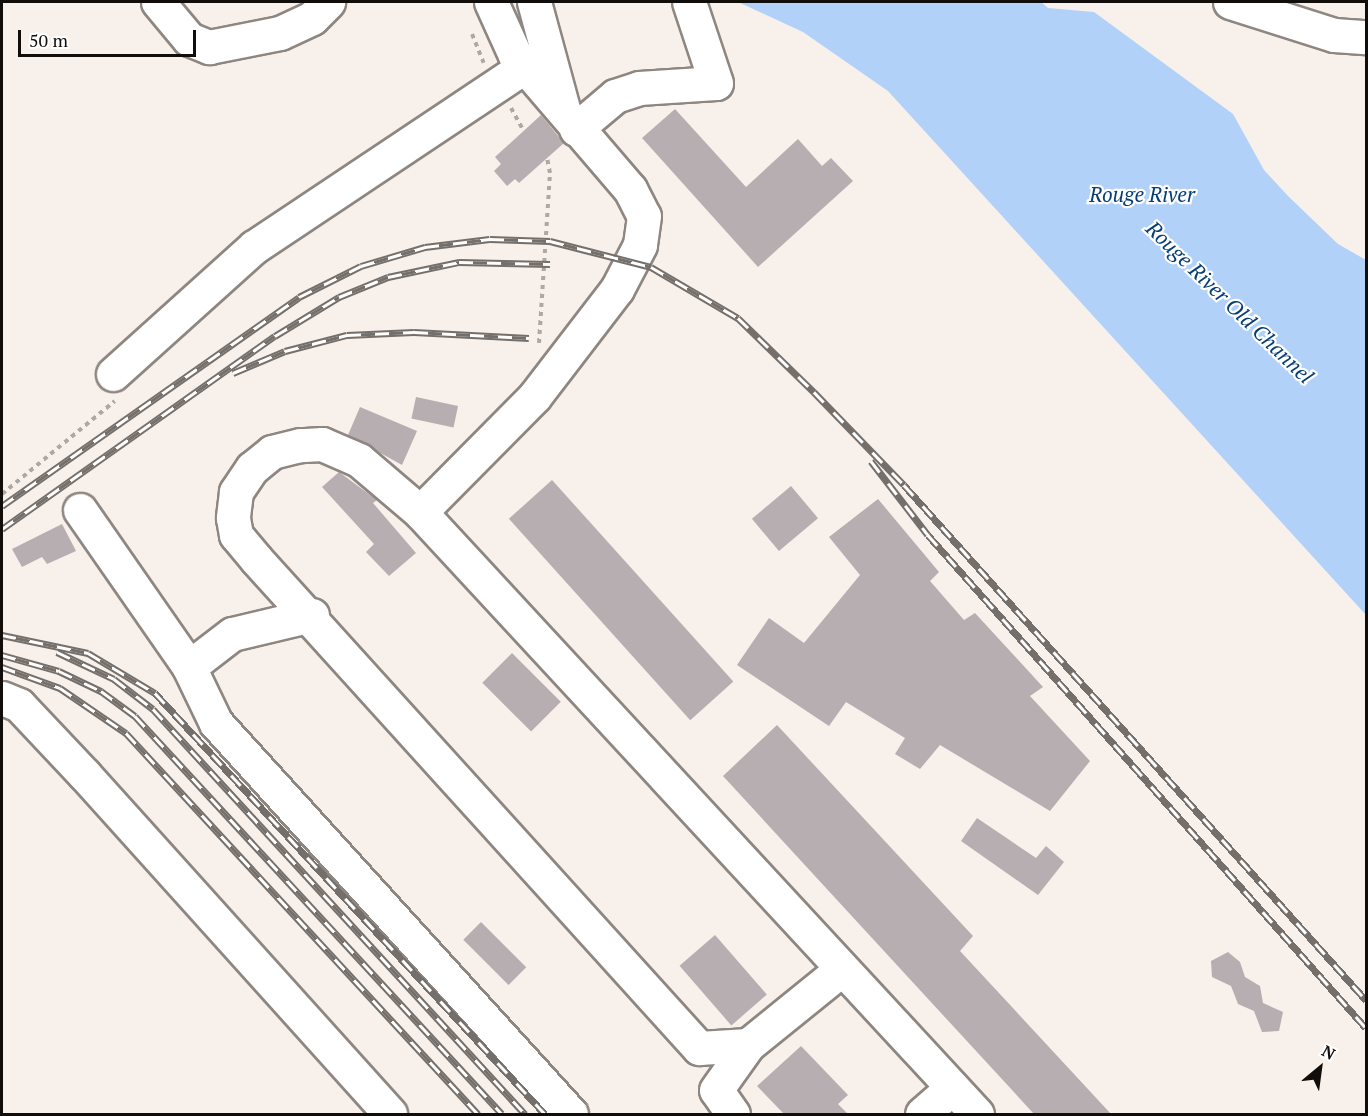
<!DOCTYPE html>
<style>
body{margin:0}
#map{position:relative;width:1368px;height:1116px;overflow:hidden;background:#f8f0ea;font-family:"PT Serif",serif}
div>[style]{position:absolute}
.water>*{inset:0;background:#b1d1f9}
.building>*{inset:0;background:#b7aeb2;transform-origin:0 0}
.path>*{height:4px;margin-top:-2px;transform-origin:0;background:repeating-linear-gradient(90deg,#aea8a3 0 4.5px,transparent 0 9px)}
.roads{filter:drop-shadow(2px 0 #8e8681) drop-shadow(-2px 0 #8e8681) drop-shadow(0 2px #8e8681) drop-shadow(0 -2px #8e8681)}
.minor>*{height:33px;margin:-16.5px;padding:0 16.5px;transform-origin:16.5px;border-radius:16.5px;background:#fff}
.rail>*{height:7px;margin-top:-3.5px;transform-origin:0;background:repeating-linear-gradient(90deg,#fff 0 14px,#746f6b 0 28px);box-sizing:border-box;border-block:2px solid #746f6b}
span{translate:-50% -50%;white-space:nowrap;text-align:center;line-height:1.15;-webkit-text-stroke:4.5px #fff;paint-order:stroke}
.water-label{font-size:21px;color:#053d76;font-style:italic}
.frame{position:absolute;inset:0;border:3px solid #100d0b;pointer-events:none}
.north{position:absolute;left:1290px;top:1038px;width:60px;height:60px;-webkit-text-stroke:4px #fff;paint-order:stroke;rotate:29deg;font-size:16px;font-weight:700;line-height:24px;text-align:center;color:#100d0b}
.north::after{content:'';display:block;margin:auto;width:21px;height:27px;background:#100d0b;clip-path:polygon(50% 0,100% 100%,50% 72%,0 100%)}
.scale{position:absolute;left:18px;top:30px;width:178px;height:27px;box-sizing:border-box;border:3px solid #100d0b;border-top:0;padding-left:8px;font-size:18px;line-height:21px;white-space:nowrap;color:#100d0b;-webkit-text-stroke:4px #fff;paint-order:stroke}
</style>
<div id="map">
<div class="water">
<i style="clip-path:polygon(738px 2px,1041px 2px,1048px 8px,1094px 12px,1233px 114px,1264px 170px,1288px 196px,1338px 244px,1366px 260px,1366px 615px,888px 91px,803px 32px)"></i>
</div>
<div class="building">
<i style="clip-path:polygon(675px 109px,746px 187px,798px 139px,822px 166px,831px 158px,853px 181px,758px 267px,642px 138px)"></i>
<i style="clip-path:polygon(541px 115px,564px 143px,519px 183px,515px 179px,507px 186px,494px 171px,501px 164px,495px 157px)"></i>
<i style="left:416px;top:397px;width:43px;height:22px;rotate:12deg"></i>
<i style="clip-path:polygon(360px 407px,417px 431px,402px 465px,348px 435px)"></i>
<i style="clip-path:polygon(339px 472px,377px 500px,373px 503px,416px 553px,389px 576px,366px 552px,374px 544px,322px 487px)"></i>
<i style="left:552px;top:480px;width:271px;height:58px;rotate:48deg"></i>
<i style="left:791px;top:486px;width:42px;height:51px;rotate:50deg"></i>
<i style="clip-path:polygon(878px 499px,939px 572px,930px 581px,964px 620px,975px 613px,1043px 687px,1030px 696px,1090px 761px,1050px 811px,940px 745px,920px 769px,895px 754px,905px 738px,846px 702px,829px 726px,737px 665px,769px 618px,804px 643px,860px 575px,829px 537px)"></i>
<i style="clip-path:polygon(62px 524px,76px 551px,47px 564px,42px 557px,22px 567px,12px 549px)"></i>
<i style="left:512px;top:653px;width:69px;height:42px;rotate:45deg"></i>
<i style="clip-path:polygon(777px 725px,973px 936px,960px 951px,1111px 1114px,1034px 1114px,723px 776px)"></i>
<i style="clip-path:polygon(977px 818px,1036px 858px,1046px 846px,1064px 862px,1038px 895px,961px 841px)"></i>
<i style="left:481px;top:922px;width:64px;height:25px;rotate:45deg"></i>
<i style="left:715px;top:935px;width:79px;height:47px;rotate:49deg"></i>
<i style="clip-path:polygon(1228px 952px,1240px 962px,1245px 977px,1260px 986px,1263px 1003px,1283px 1012px,1279px 1031px,1262px 1032px,1254px 1011px,1238px 1004px,1231px 986px,1212px 977px,1211px 961px)"></i>
<i style="clip-path:polygon(801px 1046px,848px 1095px,838px 1104px,848px 1114px,784px 1114px,757px 1086px)"></i>
</div>
<div class="path">
<i style="left:472px;top:34px;width:31px;rotate:68deg"></i>
<i style="left:511px;top:108px;width:26px;rotate:61deg"></i>
<i style="left:539px;top:343px;width:170px;rotate:-86.3deg"></i>
<i style="left:550px;top:173px;width:15px;rotate:-101deg"></i>
<i style="left:2px;top:494px;width:146px;rotate:-39.5deg"></i>
</div>
<div class="roads">
<div class="minor">
<i style="left:158px;top:2px;width:48px;rotate:50deg"></i>
<i style="left:189px;top:39px;width:22px;rotate:22deg"></i>
<i style="left:209px;top:47px;width:72px;rotate:-11.2deg"></i>
<i style="left:280px;top:33px;width:35px;rotate:-25deg"></i>
<i style="left:312px;top:18px;width:23px;rotate:-45deg"></i>
<i style="left:491px;top:2px;width:58px;rotate:65.6deg"></i>
<i style="left:515px;top:55px;width:177px;rotate:49.4deg"></i>
<i style="left:630px;top:189px;width:30px;rotate:63deg"></i>
<i style="left:644px;top:216px;width:29px;rotate:98deg"></i>
<i style="left:640px;top:245px;width:50px;rotate:117.6deg"></i>
<i style="left:617px;top:289px;width:136px;rotate:127.5deg"></i>
<i style="left:534px;top:397px;width:162px;rotate:134.7deg"></i>
<i style="left:420px;top:512px;width:820px;rotate:47.22deg"></i>
<i style="left:534px;top:2px;width:111px;rotate:74.8deg"></i>
<i style="left:1230px;top:2px;width:109px;rotate:17.6deg"></i>
<i style="left:1334px;top:35px;width:32px;rotate:4deg"></i>
<i style="left:576px;top:129px;width:51px;rotate:-40.2deg"></i>
<i style="left:615px;top:96px;width:25px;rotate:-18deg"></i>
<i style="left:639px;top:88px;width:77px;rotate:-3.7deg"></i>
<i style="left:716px;top:83px;width:85px;rotate:-108.4deg"></i>
<i style="left:113px;top:374px;width:190px;rotate:-42deg"></i>
<i style="left:254px;top:247px;width:324px;rotate:-33.7deg"></i>
<i style="left:80px;top:510px;width:191px;rotate:55.2deg"></i>
<i style="left:420px;top:512px;width:80px;rotate:-139.6deg"></i>
<i style="left:359px;top:460px;width:40px;rotate:-156.6deg"></i>
<i style="left:322px;top:444px;width:22px;rotate:177deg"></i>
<i style="left:300px;top:445px;width:29px;rotate:166deg"></i>
<i style="left:272px;top:452px;width:26px;rotate:141deg"></i>
<i style="left:252px;top:468px;width:29px;rotate:124deg"></i>
<i style="left:236px;top:492px;width:26px;rotate:97deg"></i>
<i style="left:233px;top:518px;width:17px;rotate:80deg"></i>
<i style="left:236px;top:535px;width:31px;rotate:50deg"></i>
<i style="left:256px;top:559px;width:660px;rotate:47.83deg"></i>
<i style="left:699px;top:1048px;width:49px;rotate:-3.5deg"></i>
<i style="left:748px;top:1045px;width:121px;rotate:-39deg"></i>
<i style="left:312px;top:615px;width:82px;rotate:166.6deg"></i>
<i style="left:232px;top:634px;width:54px;rotate:142.5deg"></i>
<i style="left:189px;top:667px;width:62px;rotate:64.3deg"></i>
<i style="left:216px;top:723px;width:528px;rotate:47.76deg"></i>
<i style="left:2px;top:698px;width:18px;rotate:22deg"></i>
<i style="left:19px;top:705px;width:96px;rotate:46.7deg"></i>
<i style="left:85px;top:775px;width:456px;rotate:48deg"></i>
<i style="left:733px;top:1114px;width:29px;rotate:-125deg"></i>
<i style="left:716px;top:1090px;width:55px;rotate:-54.6deg"></i>
<i style="left:922px;top:1114px;width:40px;rotate:-41deg"></i>
</div>
</div>
<div class="rail">
<i style="left:233px;top:373px;width:56px;rotate:-22.9deg"></i>
<i style="left:285px;top:351px;width:64px;rotate:-14.5deg"></i>
<i style="left:347px;top:335px;width:67px;rotate:-2.6deg"></i>
<i style="left:414px;top:332px;width:115px;rotate:3deg"></i>
<i style="left:871px;top:461px;width:93px;rotate:52.4deg"></i>
<i style="left:928px;top:535px;width:659px;rotate:48.38deg"></i>
<i style="left:2px;top:506px;width:363px;rotate:-35.1deg"></i>
<i style="left:299px;top:297px;width:69px;rotate:-26.6deg"></i>
<i style="left:361px;top:266px;width:67px;rotate:-16.5deg"></i>
<i style="left:425px;top:247px;width:65px;rotate:-7deg"></i>
<i style="left:490px;top:239px;width:60px;rotate:1.9deg"></i>
<i style="left:550px;top:241px;width:104px;rotate:14.4deg"></i>
<i style="left:651px;top:267px;width:101px;rotate:30.4deg"></i>
<i style="left:738px;top:318px;width:106px;rotate:44.2deg"></i>
<i style="left:814px;top:392px;width:129px;rotate:45.9deg"></i>
<i style="left:904px;top:485px;width:692px;rotate:48.11deg"></i>
<i style="left:2px;top:529px;width:334px;rotate:-35.3deg"></i>
<i style="left:275px;top:336px;width:75px;rotate:-31.4deg"></i>
<i style="left:339px;top:297px;width:53px;rotate:-22.2deg"></i>
<i style="left:388px;top:277px;width:73px;rotate:-11.9deg"></i>
<i style="left:459px;top:262px;width:91px;rotate:1.3deg"></i>
<i style="left:2px;top:635px;width:88px;rotate:11.8deg"></i>
<i style="left:88px;top:653px;width:78px;rotate:30.8deg"></i>
<i style="left:155px;top:693px;width:574px;rotate:47.19deg"></i>
<i style="left:57px;top:652px;width:63px;rotate:25.3deg"></i>
<i style="left:114px;top:679px;width:49px;rotate:37.6deg"></i>
<i style="left:153px;top:709px;width:550px;rotate:47.43deg"></i>
<i style="left:2px;top:655px;width:59px;rotate:15.7deg"></i>
<i style="left:59px;top:671px;width:47px;rotate:25.5deg"></i>
<i style="left:101px;top:691px;width:42px;rotate:36.3deg"></i>
<i style="left:135px;top:716px;width:541px;rotate:47.32deg"></i>
<i style="left:2px;top:667px;width:62px;rotate:19.9deg"></i>
<i style="left:60px;top:688px;width:80px;rotate:34.3deg"></i>
<i style="left:126px;top:733px;width:519px;rotate:47.27deg"></i>
</div>
<div class="water-label">
<span style="left:1142px;top:194px">Rouge River</span>
<span style="left:1230px;top:302px;rotate:44deg">Rouge River Old Channel</span>
</div>
<div class="frame"></div>
<div class="north">N</div>
<div class="scale">50 m</div>
</div>
